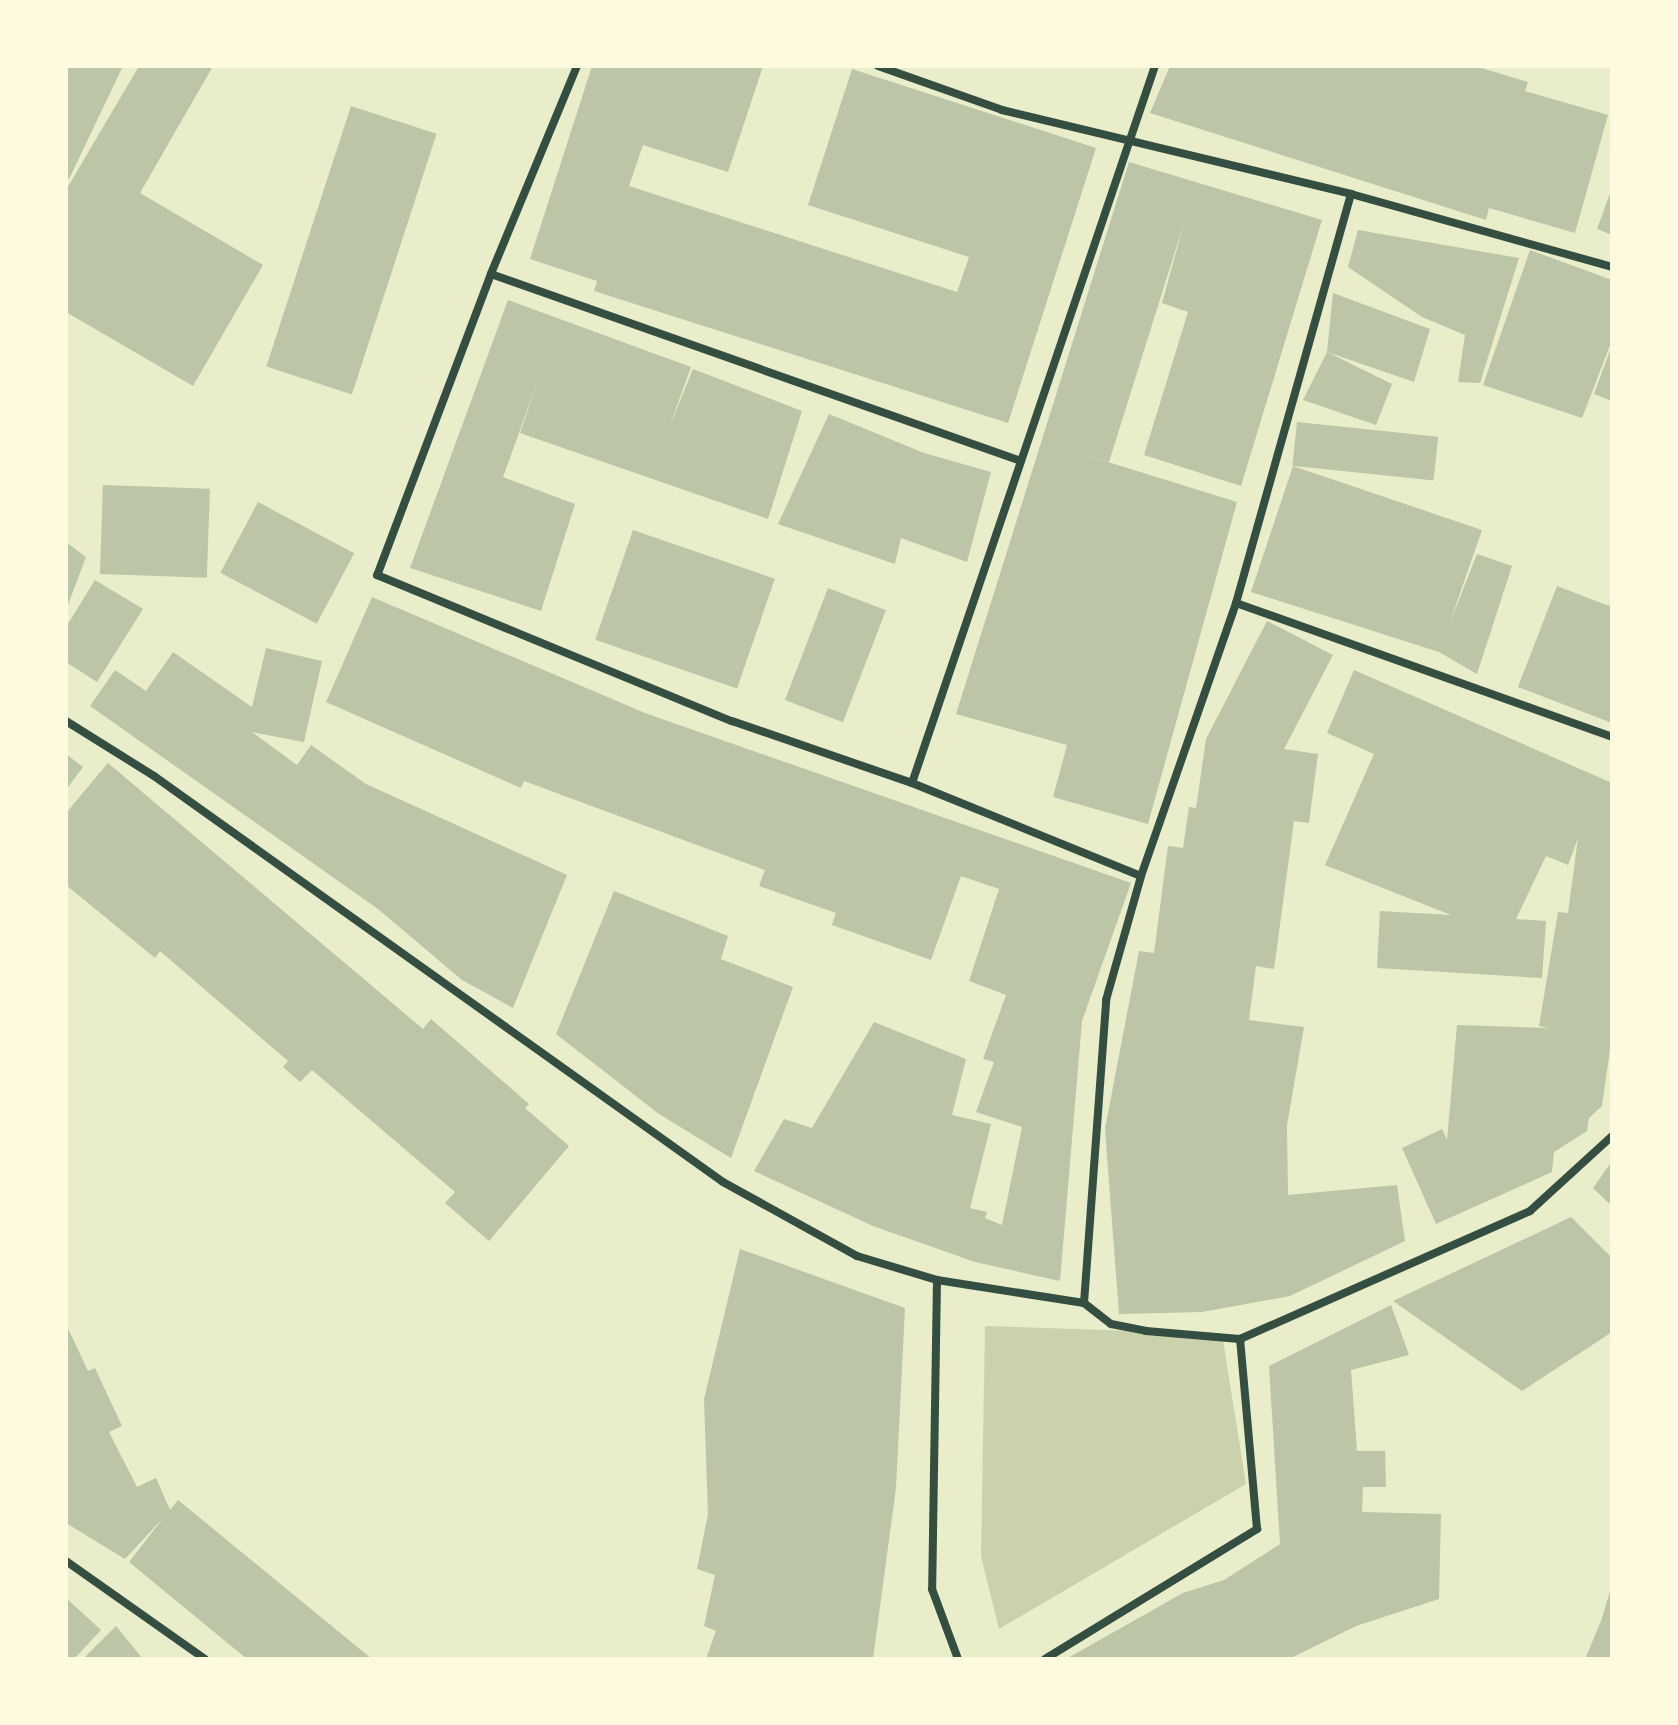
<!DOCTYPE html>
<style>
body{margin:0}
#map{position:relative;width:1678px;height:1725px;overflow:hidden;background:#e9edc9;font-family:"DM Sans",sans-serif}
div>[style]{position:absolute}
.green>*{inset:0;background:#cad2ad}
.building>*{inset:0;background:#bcc5a7;transform-origin:0 0}
.minor>*{height:8px;margin:-4px;padding:0 4px;transform-origin:4px;border-radius:4px;background:#344e41}
span{translate:-50% -50%;white-space:nowrap;text-align:center;line-height:1.15;-webkit-text-stroke:8px #fefae0;paint-order:stroke}
.frame{position:absolute;inset:0;border:68px solid #fefae0;pointer-events:none}
</style>
<div id="map">
<div class="green">
<i style="clip-path:polygon(985px 1326px,1222px 1334px,1246px 1484px,999px 1629px,981px 1556px)"></i>
</div>
<div class="building">
<i style="clip-path:polygon(66px 66px,123px 66px,69px 179px,66px 177px)"></i>
<i style="clip-path:polygon(139px 66px,213px 66px,140px 193px,263px 265px,193px 386px,66px 312px,66px 190px)"></i>
<i style="clip-path:polygon(592px 66px,763px 66px,728px 172px,643px 145px,629px 186px,957px 292px,969px 257px,808px 205px,852px 69px,1096px 148px,1008px 423px,594px 291px,597px 281px,530px 259px)"></i>
<i style="clip-path:polygon(1170px 66px,1475px 66px,1528px 82px,1525px 91px,1608px 115px,1575px 233px,1489px 208px,1486px 220px,1150px 113px)"></i>
<i style="left:351px;top:106px;width:90px;height:274px;rotate:18deg"></i>
<i style="clip-path:polygon(1129px 162px,1322px 220px,1241px 486px,1144px 455px,1188px 312px,1162px 303px,1184px 223px,1109px 462px,1063px 448px,1237px 502px,1148px 824px,1053px 797px,1067px 745px,956px 714px)"></i>
<i style="clip-path:polygon(1612px 188px,1612px 235px,1597px 229px)"></i>
<i style="clip-path:polygon(1358px 230px,1519px 258px,1480px 383px,1458px 382px,1465px 335px,1422px 317px,1348px 267px)"></i>
<i style="clip-path:polygon(1530px 250px,1612px 280px,1612px 340px,1582px 418px,1483px 385px)"></i>
<i style="clip-path:polygon(1333px 293px,1430px 329px,1414px 382px,1327px 352px)"></i>
<i style="clip-path:polygon(508px 300px,691px 367px,669px 428px,693px 369px,802px 411px,768px 519px,520px 433px,540px 375px,503px 477px,575px 504px,541px 611px,410px 568px)"></i>
<i style="clip-path:polygon(1612px 345px,1612px 401px,1594px 394px)"></i>
<i style="clip-path:polygon(1327px 352px,1392px 384px,1376px 425px,1303px 400px)"></i>
<i style="clip-path:polygon(829px 414px,924px 453px,991px 472px,967px 562px,901px 538px,895px 564px,778px 524px)"></i>
<i style="left:1297px;top:422px;width:142px;height:44px;rotate:6deg"></i>
<i style="clip-path:polygon(1293px 466px,1482px 530px,1449px 625px,1477px 554px,1512px 566px,1477px 674px,1439px 652px,1251px 592px)"></i>
<i style="left:103px;top:485px;width:107px;height:89px;rotate:2deg"></i>
<i style="left:258px;top:502px;width:109px;height:80px;rotate:28deg"></i>
<i style="left:633px;top:530px;width:150px;height:116px;rotate:19deg"></i>
<i style="clip-path:polygon(66px 542px,86px 557px,66px 610px)"></i>
<i style="clip-path:polygon(95px 580px,143px 609px,97px 682px,66px 662px,66px 627px)"></i>
<i style="clip-path:polygon(1557px 586px,1609px 606px,1612px 599px,1612px 723px,1518px 687px)"></i>
<i style="left:828px;top:588px;width:62px;height:120px;rotate:21deg"></i>
<i style="clip-path:polygon(372px 597px,645px 713px,1131px 883px,1082px 1021px,1060px 1281px,975px 1262px,873px 1226px,754px 1171px,784px 1119px,812px 1128px,874px 1022px,966px 1059px,952px 1115px,991px 1124px,970px 1208px,987px 1212px,985px 1218px,1002px 1225px,1022px 1127px,976px 1112px,994px 1062px,983px 1059px,1006px 995px,969px 981px,999px 889px,961px 876px,931px 960px,832px 925px,836px 913px,759px 886px,765px 870px,524px 781px,521px 788px,326px 702px)"></i>
<i style="clip-path:polygon(1267px 621px,1333px 655px,1284px 749px,1318px 754px,1309px 823px,1294px 821px,1274px 969px,1256px 966px,1249px 1020px,1304px 1027px,1287px 1125px,1288px 1195px,1397px 1185px,1405px 1241px,1290px 1296px,1202px 1312px,1119px 1314px,1105px 1129px,1139px 951px,1154px 953px,1168px 846px,1183px 848px,1189px 807px,1196px 808px,1206px 739px)"></i>
<i style="clip-path:polygon(266px 648px,322px 661px,304px 742px,252px 732px,297px 765px,311px 745px,366px 784px,567px 875px,513px 1008px,462px 980px,378px 909px,90px 706px,115px 670px,146px 691px,173px 652px,252px 707px)"></i>
<i style="clip-path:polygon(1354px 670px,1612px 783px,1612px 1035px,1602px 1106px,1589px 1118px,1587px 1131px,1554px 1152px,1552px 1172px,1436px 1224px,1402px 1148px,1442px 1129px,1447px 1140px,1457px 1025px,1549px 1028px,1539px 1026px,1558px 912px,1568px 913px,1578px 838px,1568px 865px,1546px 856px,1516px 919px,1546px 921px,1542px 978px,1377px 968px,1380px 911px,1451px 915px,1325px 865px,1374px 754px,1327px 733px)"></i>
<i style="clip-path:polygon(66px 754px,83px 767px,66px 790px)"></i>
<i style="clip-path:polygon(108px 763px,423px 1029px,431px 1019px,529px 1104px,525px 1108px,569px 1146px,489px 1241px,445px 1203px,455px 1192px,312px 1070px,300px 1082px,283px 1067px,288px 1061px,160px 951px,155px 958px,66px 885px,66px 813px)"></i>
<i style="clip-path:polygon(614px 891px,728px 936px,721px 959px,793px 987px,731px 1158px,659px 1114px,556px 1034px)"></i>
<i style="clip-path:polygon(1612px 1161px,1612px 1206px,1593px 1188px)"></i>
<i style="clip-path:polygon(1571px 1217px,1612px 1258px,1612px 1332px,1522px 1391px,1393px 1301px)"></i>
<i style="clip-path:polygon(740px 1249px,905px 1308px,896px 1488px,873px 1659px,706px 1659px,716px 1631px,704px 1626px,715px 1575px,697px 1569px,708px 1514px,704px 1399px)"></i>
<i style="clip-path:polygon(1391px 1305px,1409px 1355px,1351px 1370px,1357px 1451px,1385px 1451px,1386px 1487px,1363px 1487px,1362px 1512px,1441px 1514px,1439px 1599px,1356px 1626px,1289px 1659px,1066px 1659px,1183px 1593px,1224px 1580px,1280px 1544px,1269px 1366px)"></i>
<i style="clip-path:polygon(66px 1324px,88px 1371px,95px 1368px,122px 1426px,109px 1432px,137px 1487px,156px 1478px,170px 1510px,178px 1500px,372px 1659px,247px 1659px,129px 1562px,164px 1517px,125px 1559px,66px 1523px)"></i>
<i style="clip-path:polygon(1611px 1588px,1612px 1659px,1585px 1659px,1601px 1621px)"></i>
<i style="clip-path:polygon(66px 1598px,101px 1630px,74px 1659px,66px 1659px)"></i>
<i style="clip-path:polygon(116px 1626px,143px 1659px,83px 1659px)"></i>
</div>
<div class="minor">
<i style="left:577px;top:66px;width:225px;rotate:112.5deg"></i>
<i style="left:491px;top:274px;width:322px;rotate:110.7deg"></i>
<i style="left:377px;top:575px;width:384px;rotate:22.4deg"></i>
<i style="left:732px;top:721px;width:190px;rotate:19deg"></i>
<i style="left:912px;top:783px;width:247px;rotate:22.1deg"></i>
<i style="left:878px;top:66px;width:132px;rotate:19.5deg"></i>
<i style="left:1002px;top:110px;width:359px;rotate:13.5deg"></i>
<i style="left:1351px;top:194px;width:271px;rotate:15.6deg"></i>
<i style="left:491px;top:274px;width:559px;rotate:19.44deg"></i>
<i style="left:1236px;top:603px;width:399px;rotate:19.6deg"></i>
<i style="left:66px;top:721px;width:104px;rotate:32deg"></i>
<i style="left:154px;top:776px;width:699px;rotate:35.51deg"></i>
<i style="left:723px;top:1182px;width:153px;rotate:28.9deg"></i>
<i style="left:857px;top:1256px;width:84px;rotate:16.7deg"></i>
<i style="left:937px;top:1280px;width:149px;rotate:8.9deg"></i>
<i style="left:1084px;top:1303px;width:34px;rotate:38deg"></i>
<i style="left:1111px;top:1324px;width:36px;rotate:11deg"></i>
<i style="left:1146px;top:1331px;width:94px;rotate:4.9deg"></i>
<i style="left:1240px;top:1339px;width:317px;rotate:-23.8deg"></i>
<i style="left:1530px;top:1211px;width:111px;rotate:-42.4deg"></i>
<i style="left:912px;top:783px;width:757px;rotate:-71.28deg"></i>
<i style="left:937px;top:1280px;width:309px;rotate:90.9deg"></i>
<i style="left:932px;top:1589px;width:75px;rotate:69.6deg"></i>
<i style="left:1084px;top:1303px;width:304px;rotate:-85.8deg"></i>
<i style="left:1106px;top:1000px;width:129px;rotate:-74.2deg"></i>
<i style="left:1141px;top:876px;width:289px;rotate:-70.8deg"></i>
<i style="left:1236px;top:603px;width:425px;rotate:-74.3deg"></i>
<i style="left:66px;top:1561px;width:170px;rotate:35.2deg"></i>
<i style="left:1045px;top:1659px;width:249px;rotate:-31.5deg"></i>
<i style="left:1257px;top:1529px;width:191px;rotate:-95.1deg"></i>
</div>
<div class="frame"></div>
</div>
